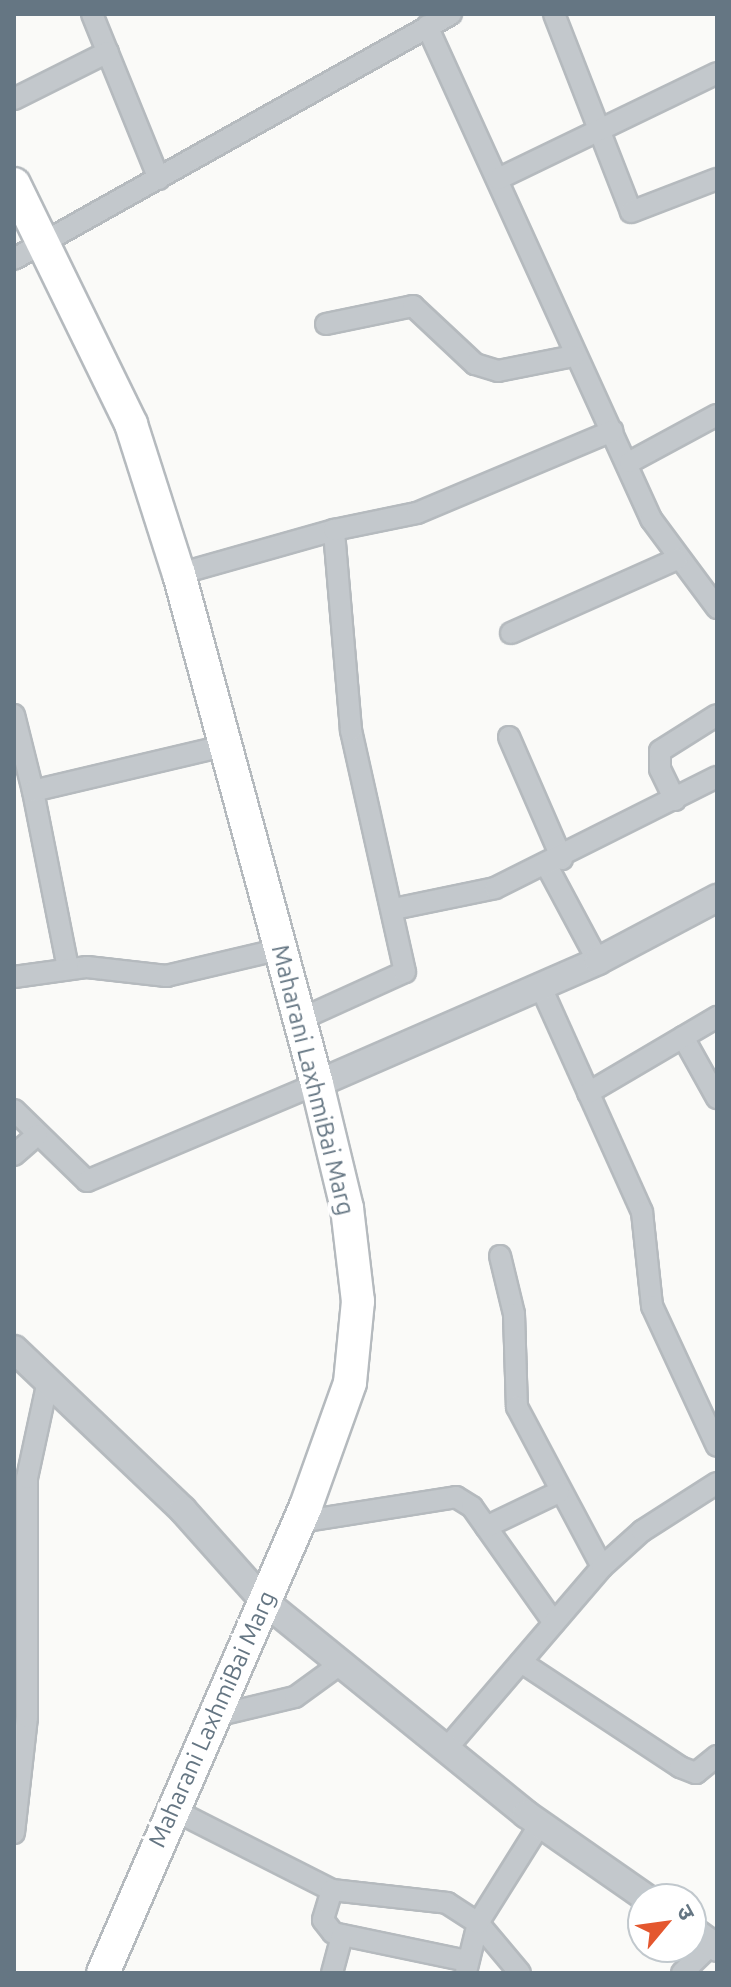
<!DOCTYPE html>
<meta charset="utf-8">
<style>
body{margin:0}
#map{position:relative;width:731px;height:1987px;overflow:hidden;background:#fafaf8;font-family:Ubuntu,"Noto Sans Devanagari",sans-serif}
div>[style]{position:absolute}
.roads{filter:drop-shadow(2px 0 #b5babe) drop-shadow(-2px 0 #b5babe) drop-shadow(0 2px #b5babe) drop-shadow(0 -2px #b5babe)}
.minor>*{height:20px;margin:-10px;padding:0 10px;transform-origin:10px;border-radius:10px;background:#c3c8cc}
.tertiary>*{height:26px;margin:-13px;padding:0 13px;transform-origin:13px;border-radius:13px;background:#c3c8cc}
.primary>*{height:32px;margin:-16px;padding:0 16px;transform-origin:16px;border-radius:16px;background:#fff}
span{translate:-50% -50%;white-space:nowrap;text-align:center;line-height:1.15;-webkit-text-stroke:8px #fff;paint-order:stroke}
.street-label{font-size:24px;color:#657683}
.frame{position:absolute;inset:0;border:16px solid #657683;pointer-events:none}
.north{position:absolute;left:627px;top:1883px;width:80px;height:80px;box-sizing:border-box;background:#fff;border:2px solid #c1c8cd;border-radius:50%;rotate:61deg;font-size:22px;font-weight:700;line-height:32px;text-align:center;color:#657683}
.north::after{content:'';display:block;margin:auto;width:28px;height:36px;background:#e4572e;clip-path:polygon(50% 0,100% 100%,50% 72%,0 100%)}
</style>
<div id="map">
<div class="roads">
<div class="minor">
<i style="left:92px;top:14px;width:178px;rotate:67.9deg"></i>
<i style="left:554px;top:14px;width:212px;rotate:68.7deg"></i>
<i style="left:631px;top:212px;width:92px;rotate:-21deg"></i>
<i style="left:427px;top:26px;width:542px;rotate:65.56deg"></i>
<i style="left:651px;top:519px;width:111px;rotate:53.4deg"></i>
<i style="left:14px;top:99px;width:105px;rotate:-26.6deg"></i>
<i style="left:498px;top:179px;width:243px;rotate:-25.8deg"></i>
<i style="left:14px;top:259px;width:501px;rotate:-29.28deg"></i>
<i style="left:326px;top:324px;width:89px;rotate:-11.7deg"></i>
<i style="left:413px;top:306px;width:85px;rotate:43.1deg"></i>
<i style="left:475px;top:364px;width:24px;rotate:17deg"></i>
<i style="left:498px;top:371px;width:77px;rotate:-11.2deg"></i>
<i style="left:630px;top:462px;width:99px;rotate:-28.4deg"></i>
<i style="left:179px;top:574px;width:161px;rotate:-15.8deg"></i>
<i style="left:511px;top:633px;width:182px;rotate:-24deg"></i>
<i style="left:14px;top:715px;width:78px;rotate:76deg"></i>
<i style="left:509px;top:737px;width:133px;rotate:66.5deg"></i>
<i style="left:675px;top:800px;width:34px;rotate:-116deg"></i>
<i style="left:660px;top:769px;width:18px;rotate:-90deg"></i>
<i style="left:660px;top:751px;width:67px;rotate:-32.3deg"></i>
<i style="left:547px;top:866px;width:108px;rotate:61.8deg"></i>
<i style="left:394px;top:909px;width:103px;rotate:-11.7deg"></i>
<i style="left:495px;top:888px;width:248px;rotate:-26.6deg"></i>
<i style="left:68px;top:968px;width:180px;rotate:-101.2deg"></i>
<i style="left:33px;top:791px;width:200px;rotate:-13.3deg"></i>
<i style="left:14px;top:977px;width:74px;rotate:-7.8deg"></i>
<i style="left:87px;top:967px;width:80px;rotate:6.5deg"></i>
<i style="left:166px;top:976px;width:118px;rotate:-13.2deg"></i>
<i style="left:540px;top:985px;width:249px;rotate:65.8deg"></i>
<i style="left:642px;top:1212px;width:95px;rotate:83.9deg"></i>
<i style="left:652px;top:1306px;width:154px;rotate:65.1deg"></i>
<i style="left:299px;top:1020px;width:116px;rotate:-24.4deg"></i>
<i style="left:405px;top:972px;width:248px;rotate:-102.6deg"></i>
<i style="left:351px;top:730px;width:201px;rotate:-94.9deg"></i>
<i style="left:334px;top:530px;width:85px;rotate:-11.6deg"></i>
<i style="left:417px;top:513px;width:212px;rotate:-22.8deg"></i>
<i style="left:683px;top:1037px;width:70px;rotate:60.9deg"></i>
<i style="left:588px;top:1093px;width:150px;rotate:-30.5deg"></i>
<i style="left:14px;top:1110px;width:102px;rotate:44.2deg"></i>
<i style="left:87px;top:1181px;width:250px;rotate:-22.9deg"></i>
<i style="left:14px;top:1155px;width:30px;rotate:-41deg"></i>
<i style="left:500px;top:1256px;width:60px;rotate:76.4deg"></i>
<i style="left:514px;top:1314px;width:93px;rotate:88.2deg"></i>
<i style="left:517px;top:1407px;width:181px;rotate:62deg"></i>
<i style="left:299px;top:1522px;width:159px;rotate:-9deg"></i>
<i style="left:456px;top:1497px;width:19px;rotate:32deg"></i>
<i style="left:472px;top:1507px;width:142px;rotate:54.7deg"></i>
<i style="left:486px;top:1527px;width:81px;rotate:-25.6deg"></i>
<i style="left:521px;top:1662px;width:191px;rotate:33.4deg"></i>
<i style="left:680px;top:1767px;width:17px;rotate:21deg"></i>
<i style="left:696px;top:1773px;width:27px;rotate:-39deg"></i>
<i style="left:211px;top:1717px;width:86px;rotate:-13.4deg"></i>
<i style="left:295px;top:1697px;width:54px;rotate:-36deg"></i>
<i style="left:447px;top:1748px;width:238px;rotate:-49.4deg"></i>
<i style="left:602px;top:1567px;width:54px;rotate:-42deg"></i>
<i style="left:642px;top:1531px;width:89px;rotate:-32.6deg"></i>
<i style="left:172px;top:1809px;width:179px;rotate:26.9deg"></i>
<i style="left:332px;top:1890px;width:116px;rotate:6.4deg"></i>
<i style="left:447px;top:1903px;width:37px;rotate:33deg"></i>
<i style="left:478px;top:1923px;width:65px;rotate:50deg"></i>
<i style="left:14px;top:1833px;width:117px;rotate:-83.6deg"></i>
<i style="left:27px;top:1717px;width:239px;rotate:-90deg"></i>
<i style="left:27px;top:1478px;width:99px;rotate:-77.8deg"></i>
<i style="left:332px;top:1890px;width:31px;rotate:107deg"></i>
<i style="left:323px;top:1920px;width:16px;rotate:52deg"></i>
<i style="left:333px;top:1933px;width:137px;rotate:11.8deg"></i>
<i style="left:466px;top:1972px;width:50px;rotate:-76.2deg"></i>
<i style="left:478px;top:1923px;width:117px;rotate:-57.9deg"></i>
<i style="left:332px;top:1973px;width:39px;rotate:-75deg"></i>
<i style="left:682px;top:1973px;width:42px;rotate:-44deg"></i>
</div>
<div class="tertiary">
<i style="left:317px;top:1084px;width:307px;rotate:-23.6deg"></i>
<i style="left:598px;top:961px;width:135px;rotate:-27.9deg"></i>
<i style="left:14px;top:1349px;width:233px;rotate:43.6deg"></i>
<i style="left:183px;top:1510px;width:122px;rotate:48.3deg"></i>
<i style="left:264px;top:1601px;width:338px;rotate:39.1deg"></i>
<i style="left:526px;top:1814px;width:149px;rotate:34.9deg"></i>
<i style="left:691px;top:1929px;width:32px;rotate:36deg"></i>
</div>
<div class="primary">
<i style="left:14px;top:184px;width:267px;rotate:64deg"></i>
<i style="left:131px;top:424px;width:157px;rotate:72.3deg"></i>
<i style="left:179px;top:574px;width:528px;rotate:74.86deg"></i>
<i style="left:317px;top:1084px;width:128px;rotate:76.4deg"></i>
<i style="left:347px;top:1208px;width:94px;rotate:83.3deg"></i>
<i style="left:358px;top:1301px;width:82px;rotate:95.6deg"></i>
<i style="left:350px;top:1383px;width:131px;rotate:109.7deg"></i>
<i style="left:306px;top:1506px;width:509px;rotate:113.49deg"></i>
</div>
</div>
<div class="street-label">
<span style="left:313px;top:1080px;rotate:76deg">Maharani LaxhmiBai Marg</span>
<span style="left:212px;top:1719px;rotate:-66deg">Maharani LaxhmiBai Marg</span>
</div>
<div class="frame"></div>
<div class="north">उ</div>
</div>
